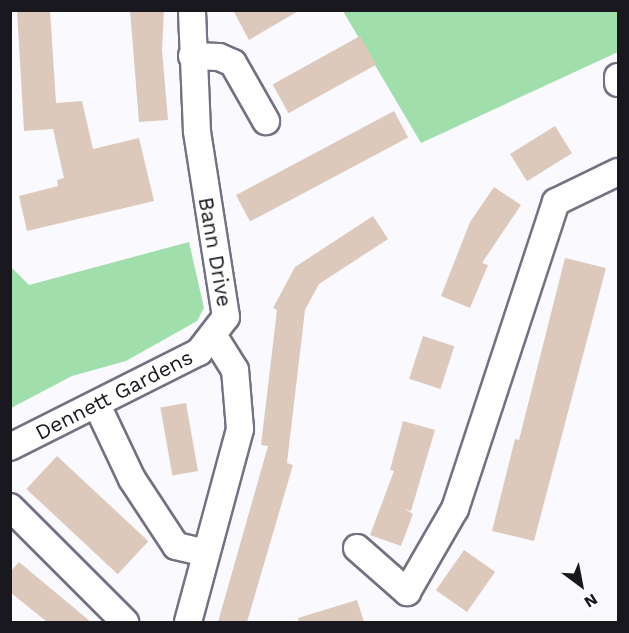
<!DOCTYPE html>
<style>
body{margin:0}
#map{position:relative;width:629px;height:633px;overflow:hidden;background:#faf9fd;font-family:"Work Sans",sans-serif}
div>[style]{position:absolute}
.green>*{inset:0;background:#a0deac}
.building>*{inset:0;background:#dcc9bc;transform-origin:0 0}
.roads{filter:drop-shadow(2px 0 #757082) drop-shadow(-2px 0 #757082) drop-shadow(0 2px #757082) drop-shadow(0 -2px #757082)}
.minor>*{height:26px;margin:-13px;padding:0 13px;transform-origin:13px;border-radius:13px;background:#fff}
span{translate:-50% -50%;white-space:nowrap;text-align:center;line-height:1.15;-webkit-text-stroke:6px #fff;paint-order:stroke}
.street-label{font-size:21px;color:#1a181f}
.frame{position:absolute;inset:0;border:12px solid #1a181f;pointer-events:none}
.north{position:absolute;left:551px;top:555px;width:60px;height:60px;-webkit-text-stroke:4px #fff;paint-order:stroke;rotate:148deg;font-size:16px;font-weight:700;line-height:24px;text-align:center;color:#1a181f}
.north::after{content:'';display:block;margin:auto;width:21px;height:27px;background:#1a181f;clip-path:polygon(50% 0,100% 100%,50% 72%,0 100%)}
</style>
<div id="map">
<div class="green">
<i style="clip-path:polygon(343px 11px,618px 11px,618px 52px,421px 143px)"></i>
<i style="clip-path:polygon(189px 242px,204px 308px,197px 321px,126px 361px,72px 376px,11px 408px,11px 267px,29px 285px)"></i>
</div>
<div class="building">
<i style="clip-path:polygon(17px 10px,50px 10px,56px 103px,82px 101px,93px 149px,139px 138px,154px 201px,27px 231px,19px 196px,58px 186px,57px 180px,64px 178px,53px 129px,24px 131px)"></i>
<i style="clip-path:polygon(130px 10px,164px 10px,162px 50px,168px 120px,139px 122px)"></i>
<i style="clip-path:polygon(233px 10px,300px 10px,249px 40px)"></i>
<i style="left:360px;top:36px;width:33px;height:100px;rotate:61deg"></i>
<i style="left:394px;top:111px;width:30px;height:179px;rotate:62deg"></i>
<i style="left:555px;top:126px;width:32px;height:53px;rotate:58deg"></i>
<i style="clip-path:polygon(494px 187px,521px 205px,482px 263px,488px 265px,470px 308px,441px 296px,470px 222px)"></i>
<i style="clip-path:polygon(373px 216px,388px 239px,319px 284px,305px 310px,287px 463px,293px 465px,247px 622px,218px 622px,268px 446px,261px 445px,277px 310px,273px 308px,295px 267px)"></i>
<i style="clip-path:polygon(565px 258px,606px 268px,534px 541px,492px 531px,515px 439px,519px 440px)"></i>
<i style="left:423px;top:336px;width:33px;height:45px;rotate:18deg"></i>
<i style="left:186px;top:403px;width:69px;height:26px;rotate:80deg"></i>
<i style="clip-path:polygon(403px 421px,435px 430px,411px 511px,405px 509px,413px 514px,401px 546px,370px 535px,394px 471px,390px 470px)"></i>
<i style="left:57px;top:456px;width:125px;height:45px;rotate:43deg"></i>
<i style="left:464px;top:550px;width:38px;height:49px;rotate:35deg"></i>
<i style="clip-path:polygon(19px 562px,91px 622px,47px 622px,10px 592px,10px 572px)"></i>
<i style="clip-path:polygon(357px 600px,364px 622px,299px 622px,298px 618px)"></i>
</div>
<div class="roads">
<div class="minor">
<i style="left:192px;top:56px;width:27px;rotate:2deg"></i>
<i style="left:219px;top:57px;width:15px;rotate:23deg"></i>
<i style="left:233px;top:63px;width:67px;rotate:60.4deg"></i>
<i style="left:618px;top:77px;width:6px;rotate:90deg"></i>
<i style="left:97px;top:405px;width:82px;rotate:64.7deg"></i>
<i style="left:132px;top:479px;width:80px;rotate:56.7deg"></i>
<i style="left:176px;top:546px;width:31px;rotate:13deg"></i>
<i style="left:10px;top:447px;width:212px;rotate:-26.7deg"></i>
<i style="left:199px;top:352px;width:44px;rotate:-52.4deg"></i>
<i style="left:226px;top:317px;width:188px;rotate:-98.9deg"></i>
<i style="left:197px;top:131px;width:121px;rotate:-92.4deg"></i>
<i style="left:10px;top:507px;width:163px;rotate:45deg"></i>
<i style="left:357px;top:548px;width:67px;rotate:41.3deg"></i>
<i style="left:407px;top:592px;width:96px;rotate:-60deg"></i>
<i style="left:455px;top:509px;width:323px;rotate:-71.8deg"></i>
<i style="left:556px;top:202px;width:69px;rotate:-25.8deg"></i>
<i style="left:188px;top:622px;width:200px;rotate:-74.9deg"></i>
<i style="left:240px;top:429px;width:59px;rotate:-94.8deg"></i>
<i style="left:235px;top:370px;width:38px;rotate:-122deg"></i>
</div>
</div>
<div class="street-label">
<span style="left:215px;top:252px;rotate:80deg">Bann Drive</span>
<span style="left:114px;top:395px;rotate:-27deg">Dennett Gardens</span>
</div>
<div class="frame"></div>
<div class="north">N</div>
</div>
